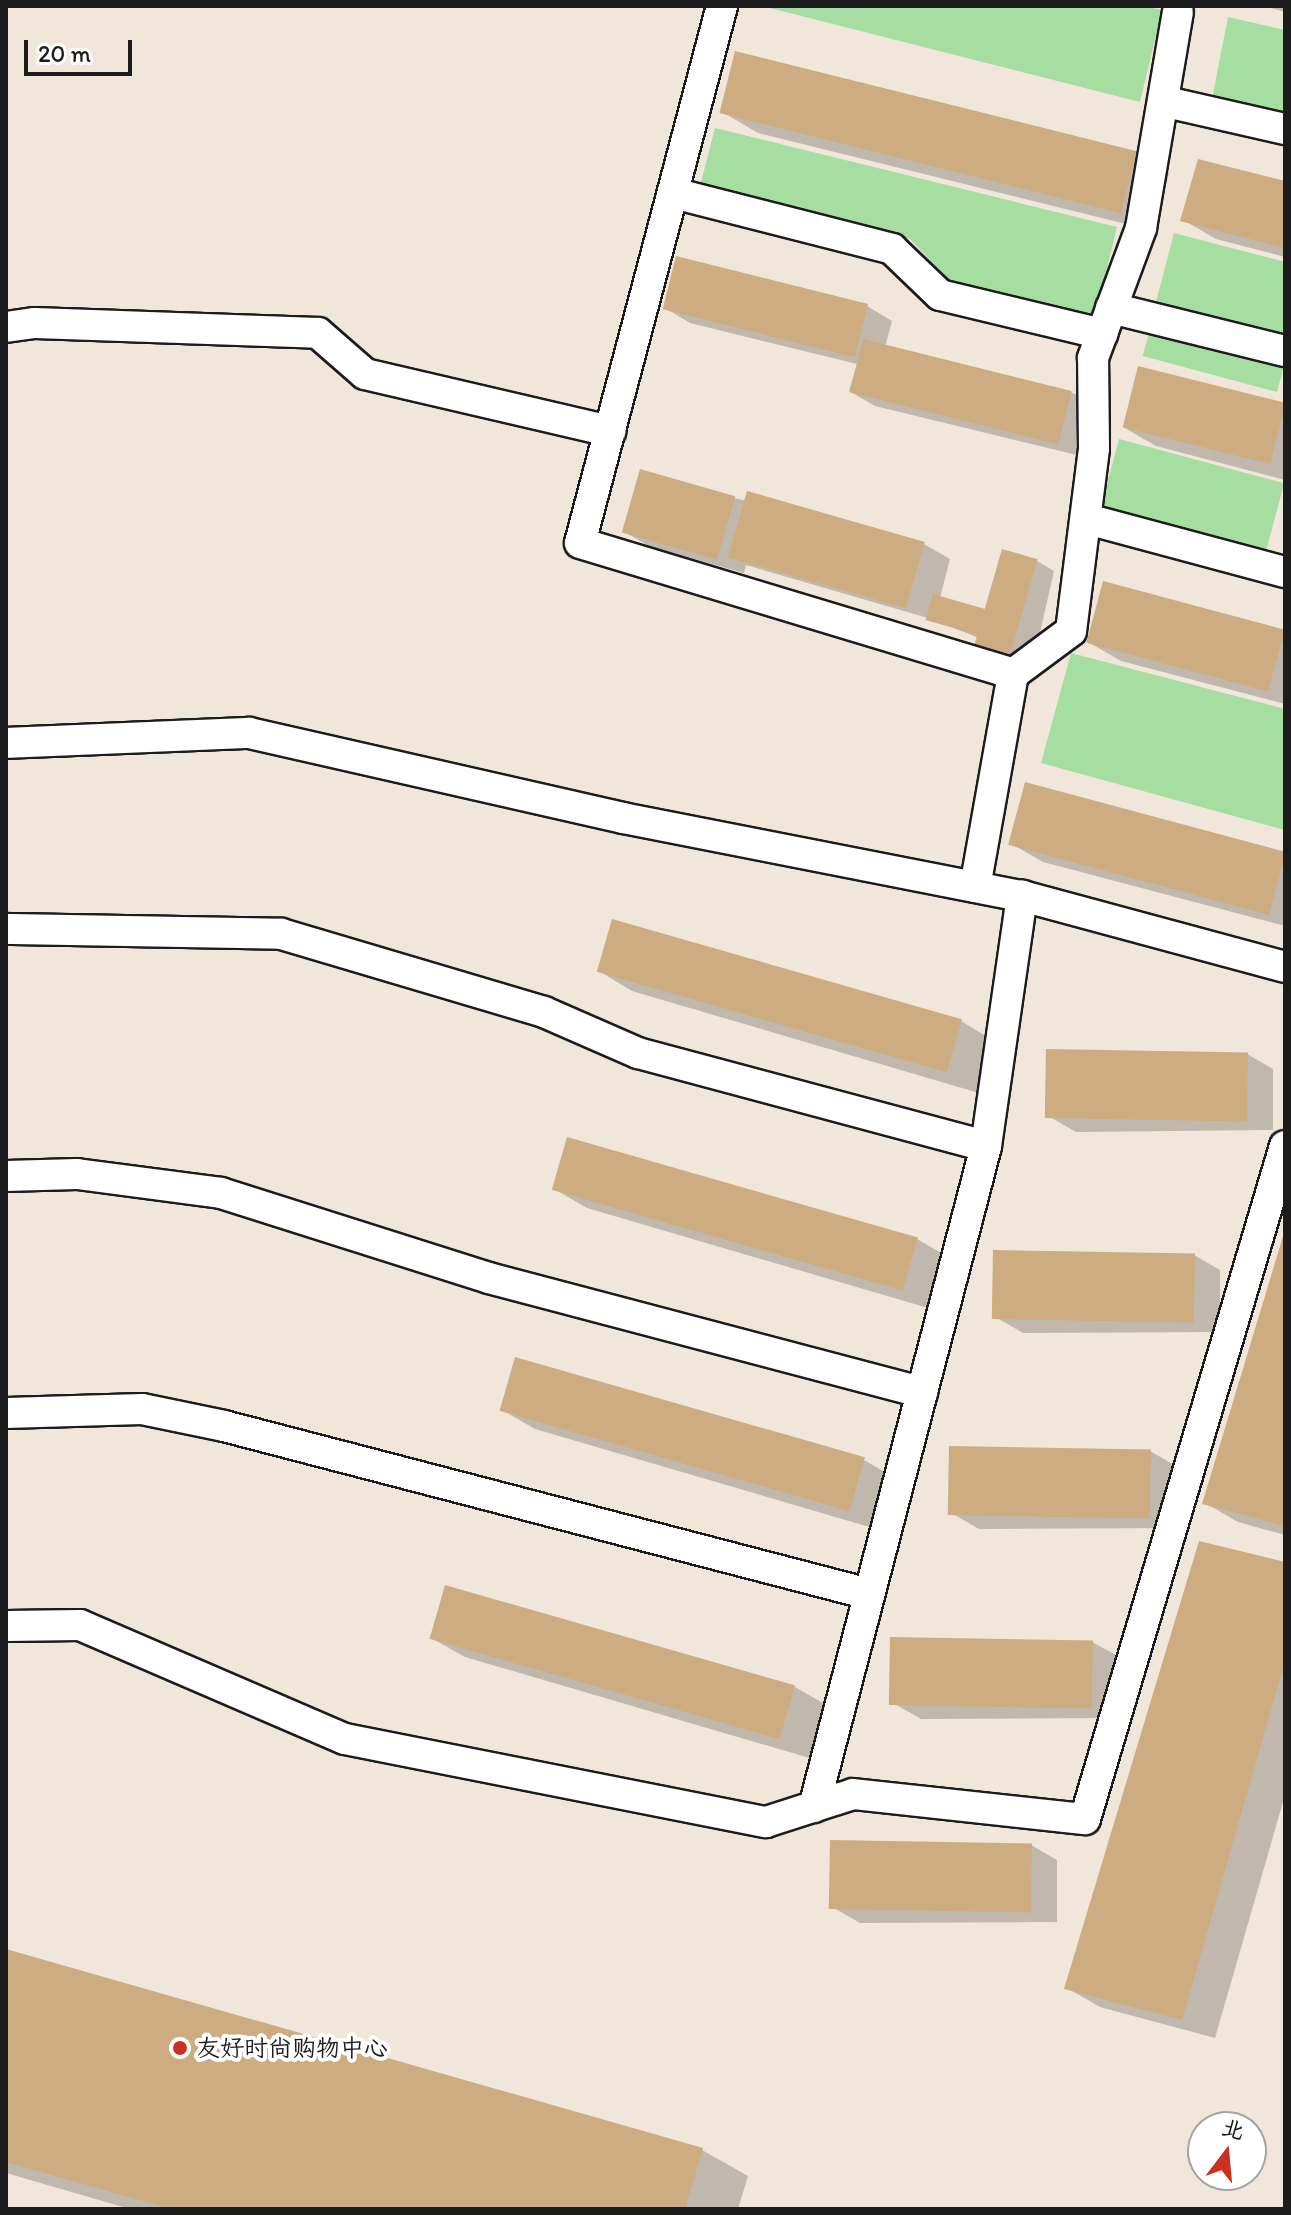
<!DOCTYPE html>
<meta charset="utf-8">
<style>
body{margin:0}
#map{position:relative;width:1291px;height:2215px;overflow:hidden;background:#f0e6d9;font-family:Itim,"LXGW WenKai TC",sans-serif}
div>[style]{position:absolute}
.green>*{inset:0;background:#a6dea2;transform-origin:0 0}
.shadow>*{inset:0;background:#0003}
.building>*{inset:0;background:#ccac80;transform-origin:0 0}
.roads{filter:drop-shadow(2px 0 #1c1c1c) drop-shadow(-2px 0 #1c1c1c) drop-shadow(0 2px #1c1c1c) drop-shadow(0 -2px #1c1c1c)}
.street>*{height:30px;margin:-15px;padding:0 15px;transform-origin:15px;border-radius:15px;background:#fff}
.dots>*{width:22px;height:22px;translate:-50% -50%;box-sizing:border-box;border:4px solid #fff;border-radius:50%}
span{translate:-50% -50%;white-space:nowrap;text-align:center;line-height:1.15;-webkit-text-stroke:8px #fff;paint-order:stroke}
.poi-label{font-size:24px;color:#1c1c1c}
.left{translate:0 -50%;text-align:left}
.frame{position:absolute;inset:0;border:8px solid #1c1c1c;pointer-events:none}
.north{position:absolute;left:1187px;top:2111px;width:80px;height:80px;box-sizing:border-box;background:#fff;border:2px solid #a4a4a4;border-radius:50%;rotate:16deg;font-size:22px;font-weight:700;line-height:32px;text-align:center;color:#1c1c1c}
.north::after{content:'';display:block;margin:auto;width:28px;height:36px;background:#c8321e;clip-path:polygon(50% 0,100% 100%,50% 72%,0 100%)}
.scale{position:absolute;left:24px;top:40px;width:108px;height:36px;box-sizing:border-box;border:4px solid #1c1c1c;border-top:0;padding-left:10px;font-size:24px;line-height:28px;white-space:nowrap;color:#1c1c1c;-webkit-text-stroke:6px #fff;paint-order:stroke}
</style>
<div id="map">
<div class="green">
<i style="clip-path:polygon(1143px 6px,1162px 10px,1140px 102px,766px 7px)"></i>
<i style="clip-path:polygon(1228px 17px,1285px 30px,1285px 118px,1212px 99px)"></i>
<i style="clip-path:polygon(715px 128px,1117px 227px,1095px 317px,951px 282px,910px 239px,700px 186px)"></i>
<i style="clip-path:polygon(1174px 233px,1285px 262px,1285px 337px,1155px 306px)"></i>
<i style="left:1150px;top:329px;width:139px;height:28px;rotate:15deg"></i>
<i style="left:1119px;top:439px;width:171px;height:72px;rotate:15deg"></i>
<i style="clip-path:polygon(1071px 653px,1285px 709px,1285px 830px,1041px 763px)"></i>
</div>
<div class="shadow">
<i style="clip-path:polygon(1267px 6px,1285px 6px,1285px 12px,1271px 8px)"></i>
<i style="clip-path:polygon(736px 53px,1136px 154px,1169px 173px,1154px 231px,758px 133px,724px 113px)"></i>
<i style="clip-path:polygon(1285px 183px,1285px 257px,1216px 239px,1183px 220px)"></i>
<i style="clip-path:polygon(867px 306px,892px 321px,885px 347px,1071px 392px,1097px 406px,1085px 457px,875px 406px,849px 391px,857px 364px,690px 323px,665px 308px)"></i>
<i style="clip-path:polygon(1285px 406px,1285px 480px,1156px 446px,1123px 427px)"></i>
<i style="clip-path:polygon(734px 498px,924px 544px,950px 559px,940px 598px,990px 614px,1037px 561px,1054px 571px,1031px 672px,984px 640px,928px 618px,746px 565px,744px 573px,649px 546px,623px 531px)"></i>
<i style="clip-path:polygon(1285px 632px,1285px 704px,1121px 661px,1088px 642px)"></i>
<i style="clip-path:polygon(1010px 843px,1285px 855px,1285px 926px,1043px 862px)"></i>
<i style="clip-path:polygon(599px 971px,961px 1021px,994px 1041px,979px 1093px,632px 991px)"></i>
<i style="clip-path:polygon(1247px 1054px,1273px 1069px,1273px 1130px,1076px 1132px,1050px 1117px)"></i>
<i style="clip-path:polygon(554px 1189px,917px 1239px,950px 1258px,935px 1310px,587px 1208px)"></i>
<i style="clip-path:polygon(1285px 1237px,1285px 1535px,1238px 1522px,1205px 1503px)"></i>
<i style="clip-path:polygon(1194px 1255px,1220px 1270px,1220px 1332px,1023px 1333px,997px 1318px)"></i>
<i style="clip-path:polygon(502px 1410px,864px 1460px,897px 1479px,883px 1531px,535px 1429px)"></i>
<i style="clip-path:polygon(1150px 1451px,1176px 1466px,1176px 1528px,979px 1529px,953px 1514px)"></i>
<i style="clip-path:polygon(1285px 1564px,1285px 1795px,1215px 2038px,1100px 2007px,1067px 1988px)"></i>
<i style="clip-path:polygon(446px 1587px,795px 1687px,828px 1706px,813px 1759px,465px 1657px,431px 1638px)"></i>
<i style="clip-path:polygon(1092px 1642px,1118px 1656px,1118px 1718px,921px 1719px,895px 1704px)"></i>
<i style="clip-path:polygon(1031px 1845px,1057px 1860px,1057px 1922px,860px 1923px,834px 1908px)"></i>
<i style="clip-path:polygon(6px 1951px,702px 2150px,748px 2176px,738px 2209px,130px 2209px,6px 2173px)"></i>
</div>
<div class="building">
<i style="left:735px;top:51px;width:414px;height:64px;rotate:14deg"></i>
<i style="clip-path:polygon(1198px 159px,1285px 181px,1285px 248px,1180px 221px)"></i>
<i style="left:676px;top:256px;width:198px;height:55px;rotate:14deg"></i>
<i style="left:863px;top:339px;width:215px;height:55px;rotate:14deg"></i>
<i style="left:1138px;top:366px;width:152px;height:63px;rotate:14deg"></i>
<i style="left:640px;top:469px;width:99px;height:66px;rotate:16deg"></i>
<i style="left:747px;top:491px;width:185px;height:69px;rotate:16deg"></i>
<i style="left:1002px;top:549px;width:37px;height:107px;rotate:16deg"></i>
<i style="left:1103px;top:581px;width:188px;height:64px;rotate:15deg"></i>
<i style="left:933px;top:594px;width:54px;height:27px;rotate:16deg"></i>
<i style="left:1025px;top:782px;width:270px;height:65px;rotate:15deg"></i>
<i style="left:612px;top:919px;width:364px;height:55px;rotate:16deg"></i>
<i style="left:1046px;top:1049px;width:202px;height:69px;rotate:1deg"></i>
<i style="left:567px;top:1137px;width:365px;height:55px;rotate:16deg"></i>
<i style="clip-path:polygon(1284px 1233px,1285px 1233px,1285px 1526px,1202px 1504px)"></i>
<i style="left:993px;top:1250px;width:202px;height:69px;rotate:1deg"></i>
<i style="left:515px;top:1357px;width:364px;height:56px;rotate:16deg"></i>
<i style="left:949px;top:1446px;width:202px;height:69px;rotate:1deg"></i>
<i style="clip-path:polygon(1199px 1541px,1285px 1562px,1285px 1661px,1182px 2020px,1064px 1989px)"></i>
<i style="left:445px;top:1585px;width:364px;height:56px;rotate:16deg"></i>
<i style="left:890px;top:1637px;width:203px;height:68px;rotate:1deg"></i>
<i style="left:830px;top:1840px;width:202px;height:69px;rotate:1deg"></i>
<i style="clip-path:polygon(6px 1949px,703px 2148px,685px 2209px,171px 2209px,6px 2162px)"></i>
</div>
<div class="roads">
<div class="street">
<i style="left:722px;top:6px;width:555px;rotate:104.81deg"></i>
<i style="left:580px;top:543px;width:452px;rotate:16.8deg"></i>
<i style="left:1013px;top:674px;width:216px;rotate:100.1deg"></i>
<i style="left:1166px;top:102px;width:122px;rotate:12.8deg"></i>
<i style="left:673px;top:193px;width:226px;rotate:14.3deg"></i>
<i style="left:892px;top:249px;width:66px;rotate:43.8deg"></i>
<i style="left:940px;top:295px;width:167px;rotate:13.5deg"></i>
<i style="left:1111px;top:308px;width:179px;rotate:13.9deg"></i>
<i style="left:6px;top:327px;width:29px;rotate:-8deg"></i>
<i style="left:35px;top:323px;width:283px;rotate:2deg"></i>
<i style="left:318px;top:333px;width:62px;rotate:41.1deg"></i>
<i style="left:365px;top:374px;width:252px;rotate:13.1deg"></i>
<i style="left:1087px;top:519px;width:205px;rotate:15deg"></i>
<i style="left:1013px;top:674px;width:72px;rotate:-36.6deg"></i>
<i style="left:1071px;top:631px;width:184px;rotate:-82.8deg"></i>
<i style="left:1094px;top:448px;width:90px;rotate:-90.6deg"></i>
<i style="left:1093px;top:358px;width:139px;rotate:-69.7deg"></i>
<i style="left:1141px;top:228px;width:219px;rotate:-80.3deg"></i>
<i style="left:6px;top:743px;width:243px;rotate:-2.4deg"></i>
<i style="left:249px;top:733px;width:384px;rotate:12.8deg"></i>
<i style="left:623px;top:818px;width:407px;rotate:11.1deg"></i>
<i style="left:1022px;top:896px;width:272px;rotate:15.1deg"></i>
<i style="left:6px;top:929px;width:275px;rotate:1deg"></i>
<i style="left:281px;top:934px;width:274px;rotate:16.5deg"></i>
<i style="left:544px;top:1012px;width:103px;rotate:23.6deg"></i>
<i style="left:638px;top:1053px;width:360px;rotate:15deg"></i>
<i style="left:6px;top:1176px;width:71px;rotate:-1.6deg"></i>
<i style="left:77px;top:1174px;width:145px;rotate:7.5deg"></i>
<i style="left:221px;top:1193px;width:281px;rotate:17.6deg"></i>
<i style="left:489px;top:1278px;width:448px;rotate:14.8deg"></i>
<i style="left:6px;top:1413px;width:136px;rotate:-1.7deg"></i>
<i style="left:142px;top:1409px;width:84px;rotate:11.7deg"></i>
<i style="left:224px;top:1426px;width:667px;rotate:14.6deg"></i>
<i style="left:6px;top:1626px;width:74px;rotate:-0.8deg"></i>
<i style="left:80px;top:1625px;width:288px;rotate:23.3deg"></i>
<i style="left:345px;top:1739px;width:429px;rotate:11.2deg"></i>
<i style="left:766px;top:1822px;width:91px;rotate:-17.8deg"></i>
<i style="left:853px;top:1794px;width:233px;rotate:6.2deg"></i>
<i style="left:1085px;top:1819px;width:702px;rotate:-73.45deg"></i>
<i style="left:814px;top:1807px;width:683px;rotate:-75.41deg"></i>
<i style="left:986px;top:1146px;width:253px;rotate:-81.8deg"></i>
</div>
</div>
<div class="dots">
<i style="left:180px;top:2048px;background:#c8321e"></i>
</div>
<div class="poi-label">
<span class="left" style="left:196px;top:2048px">友好时尚购物中心</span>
</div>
<div class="frame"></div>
<div class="north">北</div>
<div class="scale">20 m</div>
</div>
